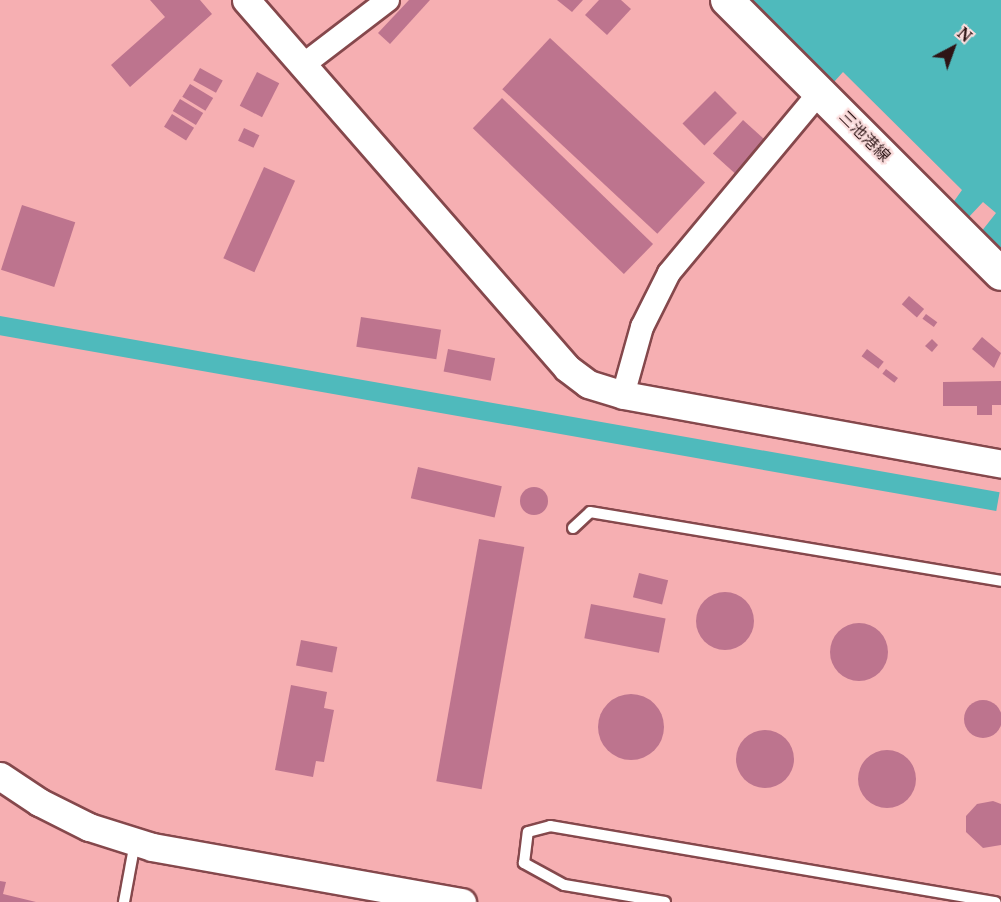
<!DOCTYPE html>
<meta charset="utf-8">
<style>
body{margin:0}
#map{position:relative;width:1001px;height:902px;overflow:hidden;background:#f6afb2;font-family:"Noto Serif","Noto Sans JP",serif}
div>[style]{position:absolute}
.water>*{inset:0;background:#4fbabc;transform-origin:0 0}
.building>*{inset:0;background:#bd748e;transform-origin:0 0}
.round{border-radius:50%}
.roads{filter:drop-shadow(2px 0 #85484c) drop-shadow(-2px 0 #85484c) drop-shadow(0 2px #85484c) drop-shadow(0 -2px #85484c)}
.service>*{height:10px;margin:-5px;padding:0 5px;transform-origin:5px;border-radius:5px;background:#fff}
.minor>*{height:22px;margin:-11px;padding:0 11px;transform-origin:11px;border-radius:11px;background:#fff}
.tertiary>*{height:27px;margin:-13.5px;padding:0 13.5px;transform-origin:13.5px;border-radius:13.5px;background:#fff}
.secondary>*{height:32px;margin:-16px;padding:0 16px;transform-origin:16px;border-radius:16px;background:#fff}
span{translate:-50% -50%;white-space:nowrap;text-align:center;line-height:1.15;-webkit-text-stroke:4.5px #fbdddd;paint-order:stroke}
.street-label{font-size:16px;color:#2d1415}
.north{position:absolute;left:923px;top:18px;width:60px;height:60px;-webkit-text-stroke:4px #fbdddd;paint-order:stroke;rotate:41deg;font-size:16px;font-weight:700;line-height:24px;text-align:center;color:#2d1415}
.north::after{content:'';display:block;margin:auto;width:21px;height:27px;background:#2d1415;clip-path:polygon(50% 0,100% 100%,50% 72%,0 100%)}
</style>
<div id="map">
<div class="water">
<i style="clip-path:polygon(752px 0,1001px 0,1001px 252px,981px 232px,996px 213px,983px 202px,967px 219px,952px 204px,962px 190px,843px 72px,833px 83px)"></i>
<i style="left:0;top:316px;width:1015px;height:19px;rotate:10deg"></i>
</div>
<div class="building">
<i style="clip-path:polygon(150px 0,200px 0,212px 14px,130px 87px,111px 65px,165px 17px)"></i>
<i style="clip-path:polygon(409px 0,430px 0,390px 44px,378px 33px)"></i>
<i style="clip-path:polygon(557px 0,583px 0,572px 12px)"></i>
<i style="clip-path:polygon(599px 0,621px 0,631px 9px,607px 35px,585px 15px)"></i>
<i style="left:550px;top:38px;width:212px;height:70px;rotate:43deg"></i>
<i style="left:200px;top:68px;width:26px;height:14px;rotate:29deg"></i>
<i style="left:257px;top:72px;width:25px;height:38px;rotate:27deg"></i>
<i style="left:190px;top:84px;width:27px;height:15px;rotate:31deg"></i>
<i style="left:715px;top:91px;width:31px;height:46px;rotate:45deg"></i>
<i style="left:502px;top:98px;width:210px;height:42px;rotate:44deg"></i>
<i style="left:180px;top:99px;width:27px;height:14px;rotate:31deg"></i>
<i style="left:172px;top:114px;width:26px;height:15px;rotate:32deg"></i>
<i style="left:743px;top:120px;width:31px;height:45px;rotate:42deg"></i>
<i style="left:244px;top:128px;width:17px;height:14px;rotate:25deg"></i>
<i style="left:264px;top:167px;width:34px;height:100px;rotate:24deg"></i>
<i style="left:22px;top:205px;width:56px;height:68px;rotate:18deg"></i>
<i style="left:909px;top:296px;width:20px;height:11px;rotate:41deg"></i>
<i style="left:926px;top:314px;width:14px;height:6px;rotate:36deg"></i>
<i style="left:361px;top:317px;width:81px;height:30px;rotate:9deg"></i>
<i style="clip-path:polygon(982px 337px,1001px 353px,994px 368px,972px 349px)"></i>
<i style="clip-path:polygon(932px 339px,938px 345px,932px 352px,925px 346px)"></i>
<i style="left:448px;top:349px;width:48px;height:23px;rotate:11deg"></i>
<i style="left:867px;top:349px;width:21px;height:9px;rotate:37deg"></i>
<i style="left:886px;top:369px;width:15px;height:6px;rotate:37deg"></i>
<i style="clip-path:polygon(1001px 381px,1001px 405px,992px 405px,992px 415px,977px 415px,977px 406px,943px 406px,943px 382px)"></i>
<i style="left:418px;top:467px;width:86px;height:32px;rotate:13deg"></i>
<i class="round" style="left:520px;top:487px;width:28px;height:28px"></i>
<i style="left:479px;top:539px;width:46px;height:246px;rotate:10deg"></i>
<i style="left:639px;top:573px;width:30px;height:25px;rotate:14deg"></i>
<i class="round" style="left:696px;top:592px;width:58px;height:58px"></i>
<i style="left:591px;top:604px;width:76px;height:35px;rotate:11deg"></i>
<i class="round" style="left:830px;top:623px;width:58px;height:58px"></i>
<i style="left:301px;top:640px;width:37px;height:26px;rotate:11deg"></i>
<i style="clip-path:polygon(291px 685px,327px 692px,324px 708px,334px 710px,324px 762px,316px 761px,313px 777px,275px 770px)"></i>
<i class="round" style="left:598px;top:694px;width:66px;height:66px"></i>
<i class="round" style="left:964px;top:700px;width:38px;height:38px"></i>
<i class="round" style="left:736px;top:730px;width:58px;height:58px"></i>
<i class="round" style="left:858px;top:750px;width:58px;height:58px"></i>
<i style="clip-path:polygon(993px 801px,1001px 804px,1001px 845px,983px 848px,966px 832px,966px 816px,977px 804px)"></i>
<i style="clip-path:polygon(0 881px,6px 882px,3px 894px,36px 902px,0 902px)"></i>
</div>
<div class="roads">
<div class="service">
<i style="left:573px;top:528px;width:23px;rotate:-43deg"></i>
<i style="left:590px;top:512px;width:417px;rotate:9.5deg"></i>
<i style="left:124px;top:902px;width:61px;rotate:-79.6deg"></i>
<i style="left:665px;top:902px;width:102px;rotate:-170.4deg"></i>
<i style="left:564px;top:885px;width:46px;rotate:-151.2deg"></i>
<i style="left:524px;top:863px;width:31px;rotate:-83deg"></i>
<i style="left:528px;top:832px;width:23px;rotate:-15deg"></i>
<i style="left:550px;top:826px;width:452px;rotate:9.7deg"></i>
</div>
<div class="minor">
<i style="left:303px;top:65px;width:107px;rotate:-37.4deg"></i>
<i style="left:623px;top:395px;width:71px;rotate:-74.4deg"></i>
<i style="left:642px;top:327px;width:60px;rotate:-63.4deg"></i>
<i style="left:669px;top:273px;width:236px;rotate:-50.2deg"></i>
</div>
<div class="tertiary">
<i style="left:246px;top:0;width:488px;rotate:48.9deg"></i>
<i style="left:567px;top:368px;width:26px;rotate:37deg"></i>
<i style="left:588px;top:384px;width:37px;rotate:17deg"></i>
<i style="left:623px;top:395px;width:384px;rotate:10.3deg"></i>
<i style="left:0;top:776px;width:47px;rotate:33.7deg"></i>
<i style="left:39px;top:802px;width:56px;rotate:26.6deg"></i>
<i style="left:89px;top:827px;width:66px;rotate:17.6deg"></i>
<i style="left:152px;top:847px;width:315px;rotate:10.1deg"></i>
</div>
<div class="secondary">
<i style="left:727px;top:0;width:387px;rotate:45deg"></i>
</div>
</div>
<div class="street-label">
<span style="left:865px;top:136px;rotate:45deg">三池港線</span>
</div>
<div class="north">N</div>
</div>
